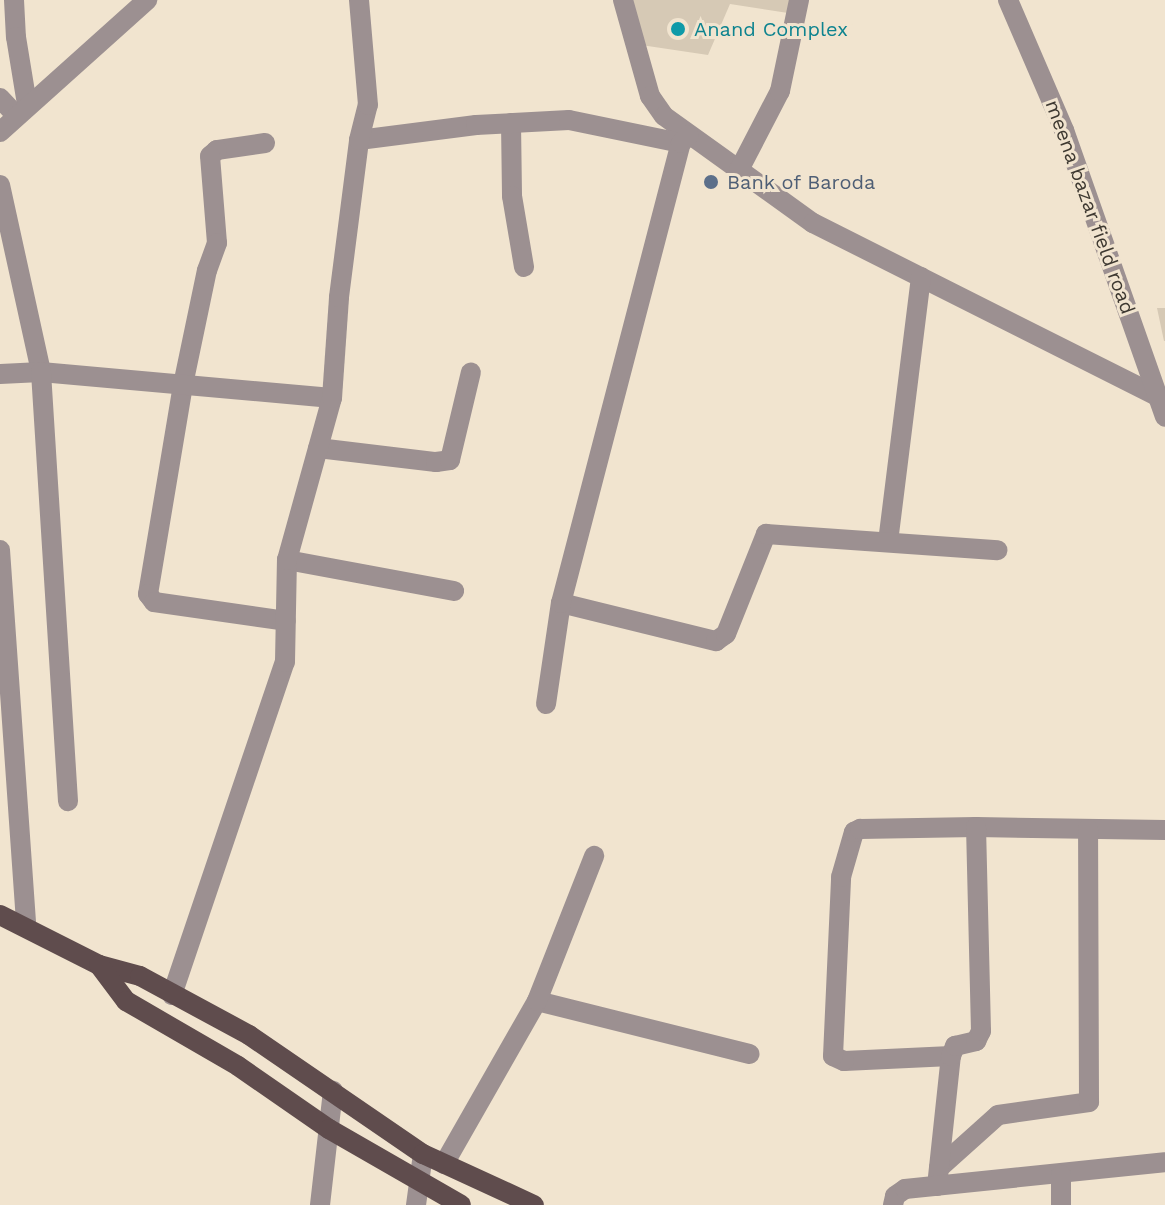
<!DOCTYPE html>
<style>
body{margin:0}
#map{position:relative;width:1165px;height:1205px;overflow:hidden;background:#f1e4cf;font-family:"Work Sans",sans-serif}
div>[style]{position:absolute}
.building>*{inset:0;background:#d6c9b5}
.minor>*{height:20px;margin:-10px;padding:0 10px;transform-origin:10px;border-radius:10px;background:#9c9091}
.major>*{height:20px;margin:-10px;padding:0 10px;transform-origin:10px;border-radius:10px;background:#5f4c4d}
.dots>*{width:22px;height:22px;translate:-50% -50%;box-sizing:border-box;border:4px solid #f1e4cf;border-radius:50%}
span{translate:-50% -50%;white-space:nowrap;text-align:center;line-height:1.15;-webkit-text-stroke:6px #f1e4cf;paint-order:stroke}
.culture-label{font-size:20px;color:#0d838f}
.left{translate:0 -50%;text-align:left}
.service-label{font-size:20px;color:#4e5e75}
.street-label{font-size:20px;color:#3e3931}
</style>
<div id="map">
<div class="building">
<i style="clip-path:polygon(630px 0,789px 0,788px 13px,730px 4px,708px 55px,641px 45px)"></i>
<i style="clip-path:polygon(1157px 308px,1165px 308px,1165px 341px,1164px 341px)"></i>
</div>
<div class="minor">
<i style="left:14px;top:0;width:37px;rotate:87deg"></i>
<i style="left:16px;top:37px;width:68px;rotate:80.7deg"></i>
<i style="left:623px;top:0;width:100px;rotate:74.3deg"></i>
<i style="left:650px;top:96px;width:24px;rotate:55deg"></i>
<i style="left:664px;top:116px;width:183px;rotate:35.7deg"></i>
<i style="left:813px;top:223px;width:394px;rotate:26.7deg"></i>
<i style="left:1008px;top:0;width:142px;rotate:66.7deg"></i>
<i style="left:1064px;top:130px;width:304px;rotate:70.6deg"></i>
<i style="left:0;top:98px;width:23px;rotate:47deg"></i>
<i style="left:511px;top:123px;width:73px;rotate:89.2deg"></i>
<i style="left:512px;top:196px;width:72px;rotate:80.4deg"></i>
<i style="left:0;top:132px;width:198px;rotate:-41.9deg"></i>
<i style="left:359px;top:140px;width:118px;rotate:-7.3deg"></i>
<i style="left:476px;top:125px;width:93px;rotate:-3.1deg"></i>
<i style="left:569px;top:120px;width:114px;rotate:11.6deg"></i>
<i style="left:265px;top:143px;width:49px;rotate:171.7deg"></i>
<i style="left:217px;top:150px;width:9px;rotate:139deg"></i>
<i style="left:210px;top:156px;width:87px;rotate:85.4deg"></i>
<i style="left:217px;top:243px;width:29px;rotate:110deg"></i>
<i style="left:207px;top:270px;width:117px;rotate:101.8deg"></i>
<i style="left:183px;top:385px;width:212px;rotate:99.5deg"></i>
<i style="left:148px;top:594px;width:10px;rotate:53deg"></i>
<i style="left:154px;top:602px;width:133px;rotate:8.2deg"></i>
<i style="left:739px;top:170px;width:89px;rotate:-62.6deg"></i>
<i style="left:780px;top:91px;width:93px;rotate:-78.2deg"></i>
<i style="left:0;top:185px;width:191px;rotate:77.6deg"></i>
<i style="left:41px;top:372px;width:292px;rotate:5.1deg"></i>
<i style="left:0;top:374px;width:41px;rotate:-2.8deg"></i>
<i style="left:41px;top:372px;width:430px;rotate:86.4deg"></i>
<i style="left:318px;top:448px;width:119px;rotate:6.8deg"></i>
<i style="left:436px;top:462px;width:14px;rotate:-8deg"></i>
<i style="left:450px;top:460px;width:90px;rotate:-76.6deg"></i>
<i style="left:888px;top:542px;width:267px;rotate:-82.9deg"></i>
<i style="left:0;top:550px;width:376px;rotate:86deg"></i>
<i style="left:287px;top:560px;width:170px;rotate:10.5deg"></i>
<i style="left:561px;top:603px;width:160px;rotate:13.8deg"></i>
<i style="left:716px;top:641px;width:12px;rotate:-35deg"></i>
<i style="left:726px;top:634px;width:108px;rotate:-68.2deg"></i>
<i style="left:766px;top:534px;width:232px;rotate:4deg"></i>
<i style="left:546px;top:704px;width:102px;rotate:-81.6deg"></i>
<i style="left:561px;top:603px;width:475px;rotate:-75.4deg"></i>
<i style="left:681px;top:143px;width:11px;rotate:-45deg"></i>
<i style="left:172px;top:995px;width:352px;rotate:-71.3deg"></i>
<i style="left:285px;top:662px;width:102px;rotate:-88.9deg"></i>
<i style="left:287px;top:560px;width:168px;rotate:-74.5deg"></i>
<i style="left:332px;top:398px;width:101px;rotate:-86deg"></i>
<i style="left:339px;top:297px;width:158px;rotate:-82.7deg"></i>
<i style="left:359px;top:140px;width:36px;rotate:-76deg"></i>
<i style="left:368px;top:105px;width:105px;rotate:-94.9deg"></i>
<i style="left:537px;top:1001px;width:219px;rotate:14deg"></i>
<i style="left:951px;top:1056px;width:107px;rotate:177.3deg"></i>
<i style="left:844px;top:1061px;width:12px;rotate:-156deg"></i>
<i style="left:833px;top:1056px;width:179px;rotate:-87.4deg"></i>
<i style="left:841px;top:877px;width:47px;rotate:-73.9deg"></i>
<i style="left:854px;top:832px;width:7px;rotate:-27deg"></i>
<i style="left:860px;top:829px;width:116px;rotate:-1deg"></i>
<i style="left:976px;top:827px;width:189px;rotate:0.9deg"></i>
<i style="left:444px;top:1164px;width:188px;rotate:-60.3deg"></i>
<i style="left:537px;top:1001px;width:156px;rotate:-68.5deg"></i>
<i style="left:939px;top:1168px;width:79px;rotate:-41.9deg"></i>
<i style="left:998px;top:1115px;width:92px;rotate:-8.1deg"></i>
<i style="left:1089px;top:1102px;width:273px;rotate:-90.2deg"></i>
<i style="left:937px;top:1186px;width:131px;rotate:-83.9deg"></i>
<i style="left:951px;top:1056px;width:11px;rotate:-68deg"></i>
<i style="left:955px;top:1046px;width:22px;rotate:-13deg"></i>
<i style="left:976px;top:1041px;width:11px;rotate:-63deg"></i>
<i style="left:981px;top:1031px;width:204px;rotate:-91.4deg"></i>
<i style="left:320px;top:1205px;width:115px;rotate:-83.5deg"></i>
<i style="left:416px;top:1205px;width:51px;rotate:-82.2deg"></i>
<i style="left:893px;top:1205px;width:9px;rotate:-77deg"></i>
<i style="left:895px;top:1196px;width:12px;rotate:-35deg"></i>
<i style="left:905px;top:1189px;width:261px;rotate:-5.9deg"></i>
<i style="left:1061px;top:1205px;width:30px;rotate:-90deg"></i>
</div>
<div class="major">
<i style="left:0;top:915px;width:111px;rotate:26.8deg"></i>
<i style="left:99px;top:965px;width:42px;rotate:15deg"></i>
<i style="left:140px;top:976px;width:124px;rotate:28.4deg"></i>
<i style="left:249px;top:1035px;width:211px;rotate:34.4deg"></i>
<i style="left:423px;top:1154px;width:122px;rotate:24.7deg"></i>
<i style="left:99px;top:965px;width:45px;rotate:53.1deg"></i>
<i style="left:126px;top:1001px;width:129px;rotate:30.1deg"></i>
<i style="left:238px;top:1066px;width:111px;rotate:34.7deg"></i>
<i style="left:329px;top:1129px;width:152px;rotate:29.9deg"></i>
</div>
<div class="dots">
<i style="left:678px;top:29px;background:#0f9aa8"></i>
<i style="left:711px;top:182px;background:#5c6f8a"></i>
</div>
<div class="culture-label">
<span class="left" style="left:694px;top:29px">Anand Complex</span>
</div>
<div class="service-label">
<span class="left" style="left:727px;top:182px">Bank of Baroda</span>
</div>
<div class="street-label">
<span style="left:1090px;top:207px;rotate:70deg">meena bazar field road</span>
</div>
</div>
